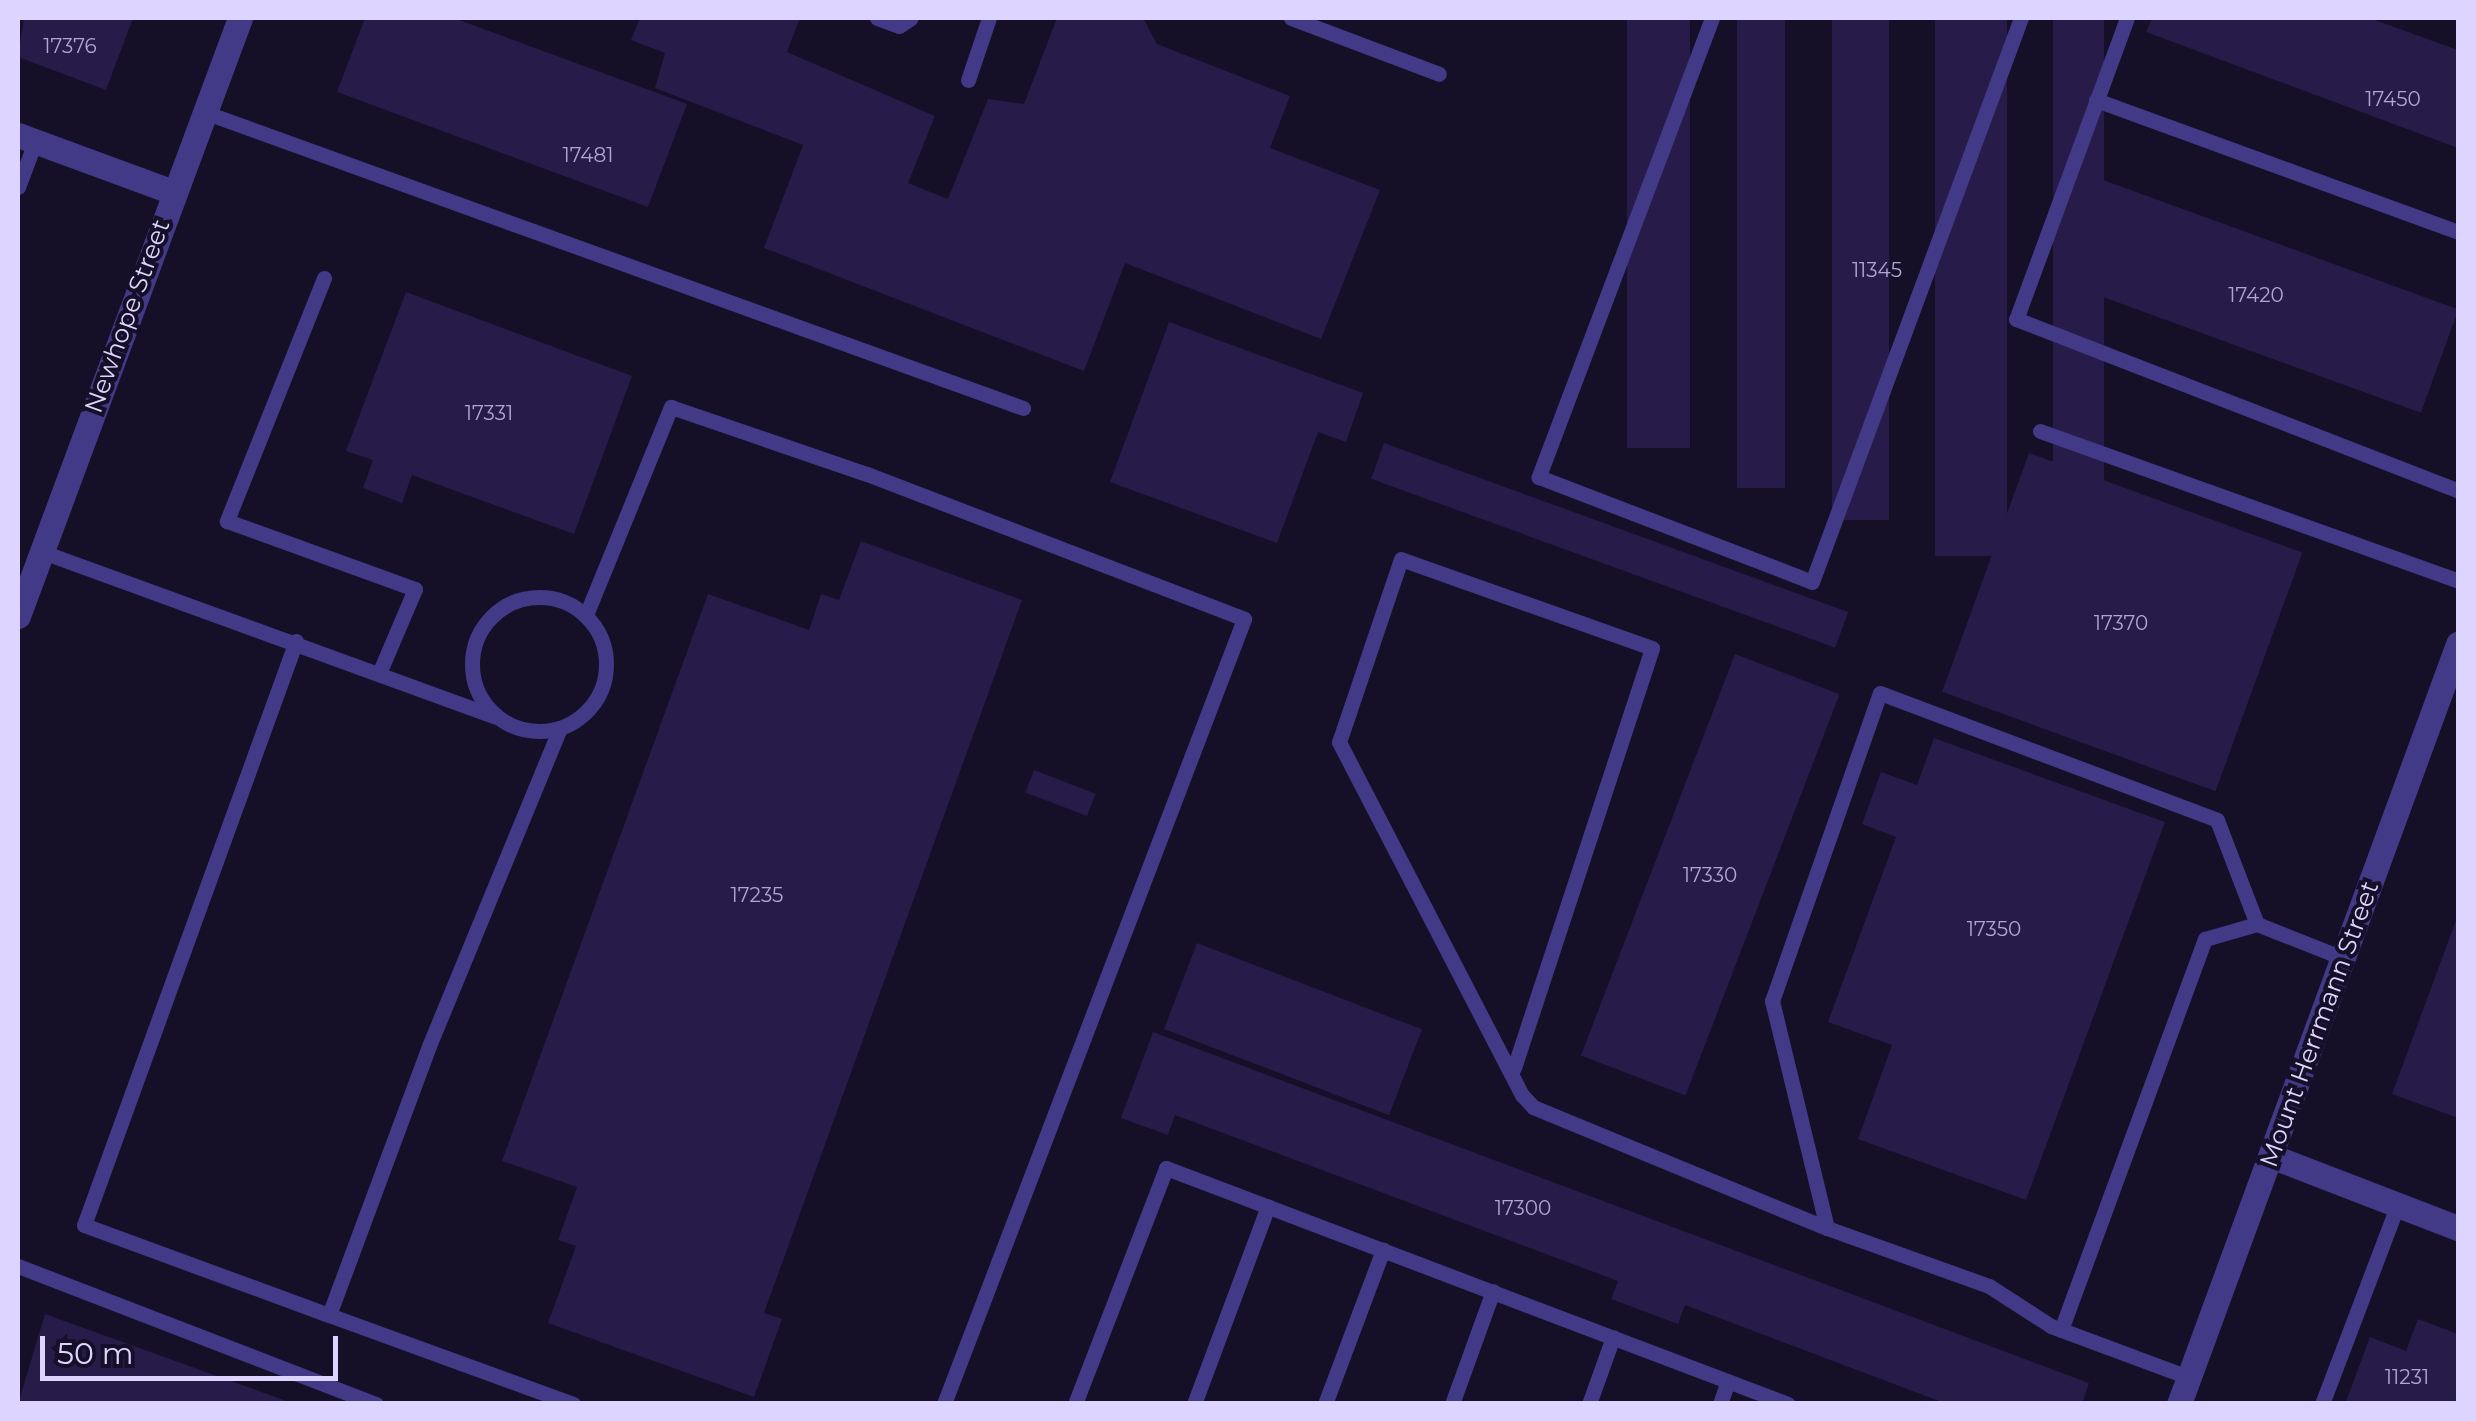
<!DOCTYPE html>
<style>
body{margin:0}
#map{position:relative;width:2476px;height:1421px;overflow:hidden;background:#150f27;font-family:Montserrat,sans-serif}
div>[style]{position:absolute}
.building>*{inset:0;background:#271b49;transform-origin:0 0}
.service>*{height:15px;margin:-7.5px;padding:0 7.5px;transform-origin:7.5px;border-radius:7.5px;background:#423987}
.service>.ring{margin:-7.5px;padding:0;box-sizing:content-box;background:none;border:15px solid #423987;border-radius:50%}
.minor>*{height:25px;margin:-12.5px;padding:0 12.5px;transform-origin:12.5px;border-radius:12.5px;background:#423987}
.tertiary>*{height:25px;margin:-12.5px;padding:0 12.5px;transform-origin:12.5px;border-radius:12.5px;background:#423987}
span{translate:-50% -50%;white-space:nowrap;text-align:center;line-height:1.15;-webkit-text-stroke:8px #150f27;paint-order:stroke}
.number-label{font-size:20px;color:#b0a6d2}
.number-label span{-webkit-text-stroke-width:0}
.street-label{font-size:25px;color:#ddd5ff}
.frame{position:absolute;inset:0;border:20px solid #ddd5ff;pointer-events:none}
.scale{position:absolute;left:40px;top:1336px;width:298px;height:45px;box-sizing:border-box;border:5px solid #ddd5ff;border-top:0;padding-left:12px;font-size:30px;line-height:35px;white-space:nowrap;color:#ddd5ff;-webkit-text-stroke:8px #150f27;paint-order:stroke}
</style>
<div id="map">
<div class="building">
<i style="clip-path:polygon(24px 18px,133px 18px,106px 90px,18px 57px)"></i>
<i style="clip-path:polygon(365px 18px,454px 18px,687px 104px,648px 207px,337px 92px)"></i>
<i style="clip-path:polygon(640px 18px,800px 18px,787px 52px,935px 116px,908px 183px,948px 199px,988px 99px,1024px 104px,1057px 18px,1143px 18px,1157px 44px,1290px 96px,1270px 148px,1380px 190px,1321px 339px,1125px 263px,1084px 371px,764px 248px,803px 145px,655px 88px,665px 53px,631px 40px)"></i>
<i style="left:1627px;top:18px;width:63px;height:430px"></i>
<i style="left:1737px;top:18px;width:48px;height:470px"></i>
<i style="left:1832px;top:18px;width:57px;height:502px"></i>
<i style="left:1935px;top:18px;width:72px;height:538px"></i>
<i style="left:2053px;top:18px;width:51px;height:580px"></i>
<i style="clip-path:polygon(2152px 18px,2369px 18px,2458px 50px,2458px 148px,2146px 32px)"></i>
<i style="left:2092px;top:176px;width:390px;height:110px;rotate:20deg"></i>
<i style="clip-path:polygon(406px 292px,632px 376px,574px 534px,412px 475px,402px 503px,363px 488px,373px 460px,346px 451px)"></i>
<i style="clip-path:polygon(1169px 322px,1363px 393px,1346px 442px,1318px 432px,1277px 543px,1110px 482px)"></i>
<i style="left:1384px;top:443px;width:494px;height:38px;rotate:20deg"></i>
<i style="left:2029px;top:453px;width:291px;height:254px;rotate:20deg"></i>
<i style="clip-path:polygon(861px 541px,1022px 600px,764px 1313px,782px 1319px,754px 1397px,548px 1323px,576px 1246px,558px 1240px,577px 1187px,502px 1161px,708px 594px,809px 630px,821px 594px,839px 600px)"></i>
<i style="left:1735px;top:654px;width:112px;height:430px;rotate:21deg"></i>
<i style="clip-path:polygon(1934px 738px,2165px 822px,2026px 1200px,1858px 1139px,1892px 1045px,1828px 1022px,1896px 837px,1862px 824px,1881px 772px,1917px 785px)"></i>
<i style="left:1034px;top:770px;width:66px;height:24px;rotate:21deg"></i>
<i style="clip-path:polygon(2458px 915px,2458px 1118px,2392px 1094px)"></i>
<i style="left:1197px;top:943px;width:241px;height:92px;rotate:21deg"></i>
<i style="clip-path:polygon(1153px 1032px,2089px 1383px,2082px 1404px,1947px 1404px,1685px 1305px,1678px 1324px,1611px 1299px,1618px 1281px,1175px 1115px,1168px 1135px,1121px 1118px)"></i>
<i style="clip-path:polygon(45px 1314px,292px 1403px,292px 1404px,18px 1404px)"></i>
<i style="clip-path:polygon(2418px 1319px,2458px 1334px,2458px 1404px,2345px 1404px,2370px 1337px,2406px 1351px)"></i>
</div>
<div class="service">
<i style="left:877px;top:18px;width:23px;rotate:20deg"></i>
<i style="left:899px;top:26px;width:14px;rotate:-34deg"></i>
<i style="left:1291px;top:18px;width:158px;rotate:20.7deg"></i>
<i style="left:1712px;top:18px;width:491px;rotate:110.7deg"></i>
<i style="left:1539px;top:477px;width:292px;rotate:21deg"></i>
<i style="left:1812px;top:582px;width:601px;rotate:-69.67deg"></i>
<i style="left:2127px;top:18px;width:321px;rotate:110.2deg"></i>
<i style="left:2016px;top:319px;width:474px;rotate:21.2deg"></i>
<i style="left:968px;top:80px;width:65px;rotate:-71.3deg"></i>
<i style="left:2096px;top:100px;width:385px;rotate:20deg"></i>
<i style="left:204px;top:112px;width:871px;rotate:19.87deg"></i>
<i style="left:18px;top:187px;width:48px;rotate:-69.3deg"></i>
<i style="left:324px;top:278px;width:262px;rotate:111.8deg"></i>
<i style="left:227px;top:521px;width:200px;rotate:19.9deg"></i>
<i style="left:415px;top:589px;width:89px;rotate:113.1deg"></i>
<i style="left:2040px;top:431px;width:444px;rotate:19.7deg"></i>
<i style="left:40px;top:551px;width:486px;rotate:20deg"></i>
<i class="ring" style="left:472px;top:597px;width:119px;height:119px"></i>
<i style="left:586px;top:615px;width:225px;rotate:-67.8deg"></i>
<i style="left:671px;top:407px;width:207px;rotate:18.9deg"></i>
<i style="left:867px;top:474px;width:404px;rotate:21deg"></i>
<i style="left:1244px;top:619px;width:840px;rotate:110.92deg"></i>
<i style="left:296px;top:641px;width:621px;rotate:109.95deg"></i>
<i style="left:84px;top:1225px;width:261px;rotate:20.2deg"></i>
<i style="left:329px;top:1315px;width:287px;rotate:-69.6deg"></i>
<i style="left:429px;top:1046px;width:344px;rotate:-67.6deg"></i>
<i style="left:1514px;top:1068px;width:442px;rotate:-71.8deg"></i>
<i style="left:1652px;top:648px;width:266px;rotate:-160.5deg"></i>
<i style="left:1401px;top:559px;width:193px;rotate:108.7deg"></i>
<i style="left:1339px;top:742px;width:398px;rotate:62.6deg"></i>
<i style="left:1522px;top:1095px;width:16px;rotate:47deg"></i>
<i style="left:1533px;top:1107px;width:318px;rotate:22.4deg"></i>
<i style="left:18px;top:1266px;width:384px;rotate:21.1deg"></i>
<i style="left:329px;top:1315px;width:260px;rotate:20deg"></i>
<i style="left:2061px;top:1330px;width:417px;rotate:-69.8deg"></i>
<i style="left:2205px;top:939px;width:54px;rotate:-16.1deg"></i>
<i style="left:2188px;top:1377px;width:146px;rotate:-159.6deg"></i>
<i style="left:2051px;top:1326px;width:74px;rotate:-147.2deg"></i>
<i style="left:1989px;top:1286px;width:172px;rotate:-160.3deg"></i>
<i style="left:1827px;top:1228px;width:234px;rotate:-103.6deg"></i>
<i style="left:1772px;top:1001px;width:326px;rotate:-70.7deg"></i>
<i style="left:1880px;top:693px;width:360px;rotate:20.6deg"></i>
<i style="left:2217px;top:820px;width:111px;rotate:69deg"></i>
<i style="left:2257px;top:924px;width:92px;rotate:21.6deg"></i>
<i style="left:1075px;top:1404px;width:253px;rotate:-68.9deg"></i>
<i style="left:1166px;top:1168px;width:665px;rotate:20.78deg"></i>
<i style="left:1194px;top:1404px;width:211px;rotate:-69.5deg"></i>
<i style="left:1325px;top:1404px;width:165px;rotate:-69.4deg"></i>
<i style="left:1452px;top:1404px;width:120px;rotate:-70.1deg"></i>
<i style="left:1589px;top:1404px;width:71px;rotate:-70.3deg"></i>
<i style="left:1720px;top:1404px;width:24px;rotate:-71deg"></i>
<i style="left:2322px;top:1404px;width:214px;rotate:-69.2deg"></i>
</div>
<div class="minor">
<i style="left:18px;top:135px;width:165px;rotate:20.2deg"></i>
<i style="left:2271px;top:1156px;width:200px;rotate:21.1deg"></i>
<i style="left:2179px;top:1404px;width:810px;rotate:-69.84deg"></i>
</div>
<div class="tertiary">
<i style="left:18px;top:616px;width:638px;rotate:-69.63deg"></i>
</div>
<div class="number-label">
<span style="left:70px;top:46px">17376</span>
<span style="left:2393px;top:99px">17450</span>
<span style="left:588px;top:155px">17481</span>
<span style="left:1877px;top:270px">11345</span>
<span style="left:2256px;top:295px">17420</span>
<span style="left:489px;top:413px">17331</span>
<span style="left:2121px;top:623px">17370</span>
<span style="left:1710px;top:875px">17330</span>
<span style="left:757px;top:895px">17235</span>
<span style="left:1994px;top:929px">17350</span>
<span style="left:1523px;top:1208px">17300</span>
<span style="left:2407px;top:1377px">11231</span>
</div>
<div class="street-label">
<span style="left:127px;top:316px;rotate:-70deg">Newhope Street</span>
<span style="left:2319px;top:1024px;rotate:-70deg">Mount Herrmann Street</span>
</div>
<div class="frame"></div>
<div class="scale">50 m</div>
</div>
